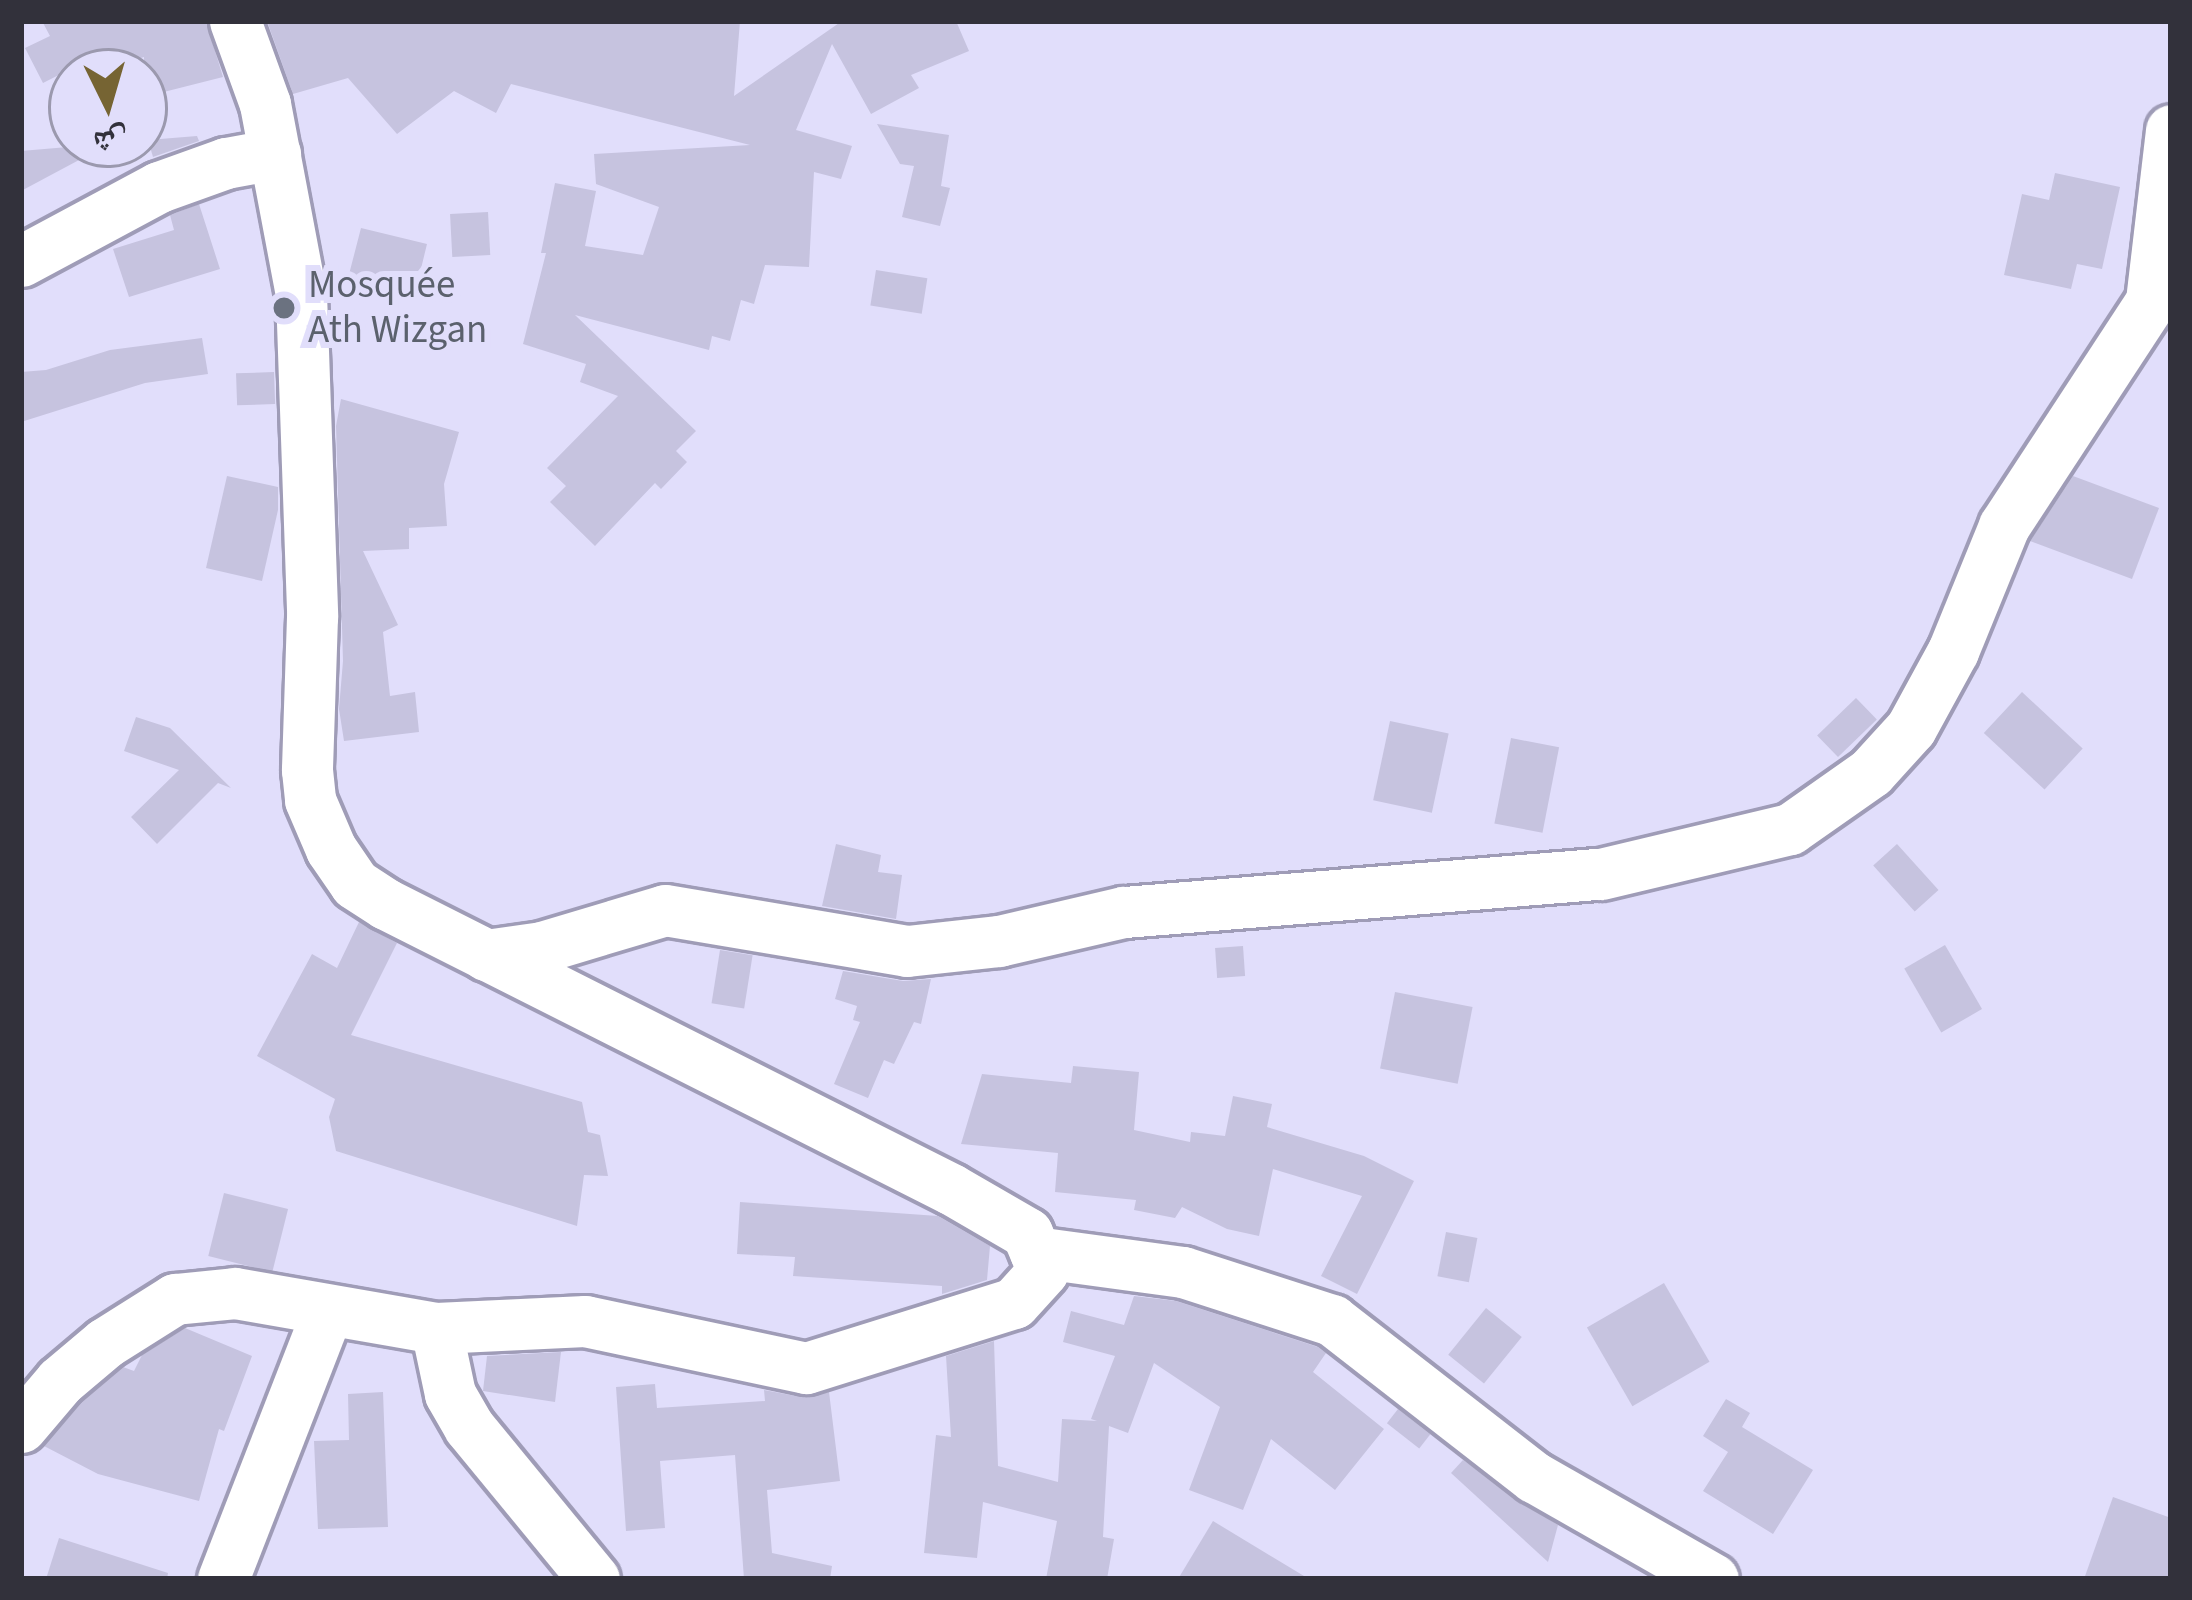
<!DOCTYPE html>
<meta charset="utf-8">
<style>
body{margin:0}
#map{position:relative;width:2192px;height:1600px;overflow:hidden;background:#e1defb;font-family:"Source Sans 3","Noto Naskh Arabic",sans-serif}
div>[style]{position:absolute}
.building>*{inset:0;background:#c6c3df;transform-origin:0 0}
.roads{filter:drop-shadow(3px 0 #9f9cb7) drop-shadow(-3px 0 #9f9cb7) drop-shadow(0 3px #9f9cb7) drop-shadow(0 -3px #9f9cb7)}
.minor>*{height:51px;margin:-25.5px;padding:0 25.5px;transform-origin:25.5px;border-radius:25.5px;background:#fff}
.dots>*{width:33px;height:33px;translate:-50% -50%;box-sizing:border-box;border:6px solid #e1defb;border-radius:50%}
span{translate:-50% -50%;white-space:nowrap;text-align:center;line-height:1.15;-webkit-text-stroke:12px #e1defb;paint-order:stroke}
.worship-label{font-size:39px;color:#5b616d}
.left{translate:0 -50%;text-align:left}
.frame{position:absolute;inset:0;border:24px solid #32313b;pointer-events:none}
.north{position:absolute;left:48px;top:48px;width:120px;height:120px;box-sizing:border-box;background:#e1defb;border:3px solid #9b99ae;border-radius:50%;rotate:175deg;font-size:33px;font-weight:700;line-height:48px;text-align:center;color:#32313b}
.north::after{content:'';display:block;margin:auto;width:42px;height:54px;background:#766433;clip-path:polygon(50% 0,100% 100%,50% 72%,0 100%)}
</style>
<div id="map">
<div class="building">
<i style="clip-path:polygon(42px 21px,206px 21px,223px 77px,144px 97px,144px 57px,107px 69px,102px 53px,43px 83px,25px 48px,50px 36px)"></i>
<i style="clip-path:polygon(267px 21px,740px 21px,734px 96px,842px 21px,956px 21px,969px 51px,911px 75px,919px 88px,871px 114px,832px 44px,796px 130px,852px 146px,841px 179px,814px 172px,809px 267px,765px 265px,754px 304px,741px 300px,730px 341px,712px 336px,709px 350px,575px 315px,696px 431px,676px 451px,687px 462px,661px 489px,655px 483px,595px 546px,550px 502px,566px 486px,547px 468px,618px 396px,580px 382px,586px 364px,523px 344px,546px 253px,541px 253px,555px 183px,596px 191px,585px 246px,643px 255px,659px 207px,596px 184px,594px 154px,750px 145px,511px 84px,496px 113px,454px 91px,397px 134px,348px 78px,293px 94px)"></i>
<i style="clip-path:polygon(877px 124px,949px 135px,941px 186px,950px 188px,940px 226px,902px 217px,914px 166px,900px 164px)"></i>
<i style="clip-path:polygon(197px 136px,199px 141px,153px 157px,148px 140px)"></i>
<i style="clip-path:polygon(103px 144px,109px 144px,21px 191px,21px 151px)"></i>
<i style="clip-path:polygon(2055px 173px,2120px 187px,2102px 269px,2077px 264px,2071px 289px,2004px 275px,2022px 194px,2049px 200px)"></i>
<i style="clip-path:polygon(199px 204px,220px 269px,129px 297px,113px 249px,174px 230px,170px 215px)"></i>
<i style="left:488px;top:212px;width:43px;height:38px;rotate:87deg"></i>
<i style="clip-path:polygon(361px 228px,427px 244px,418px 281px,386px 273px,380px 294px,346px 286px)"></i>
<i style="left:876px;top:270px;width:52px;height:36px;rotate:9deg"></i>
<i style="clip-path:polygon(202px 338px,208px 374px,145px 383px,21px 422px,21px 372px,46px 370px,110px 350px)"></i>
<i style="left:274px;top:372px;width:32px;height:38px;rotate:88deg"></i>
<i style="clip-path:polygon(341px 399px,459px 432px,444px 484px,447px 526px,409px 528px,409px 549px,363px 551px,398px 625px,383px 632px,390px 696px,415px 692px,419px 732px,344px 741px,339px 709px,343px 661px,336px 426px)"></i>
<i style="clip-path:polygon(227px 476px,278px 487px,278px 510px,262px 581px,206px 568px)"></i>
<i style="clip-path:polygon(2073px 476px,2159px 508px,2132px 579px,2030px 541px)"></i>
<i style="left:2022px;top:692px;width:83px;height:56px;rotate:43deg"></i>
<i style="left:1856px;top:698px;width:30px;height:54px;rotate:46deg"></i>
<i style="clip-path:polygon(136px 717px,170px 728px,231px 788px,218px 783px,157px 844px,131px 817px,179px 770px,124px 751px)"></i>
<i style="left:1390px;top:721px;width:60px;height:81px;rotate:12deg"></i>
<i style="left:1511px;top:738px;width:49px;height:87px;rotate:11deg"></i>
<i style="clip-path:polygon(836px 844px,881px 855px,878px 872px,902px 875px,896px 919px,822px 906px)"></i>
<i style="left:1897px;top:844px;width:62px;height:32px;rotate:48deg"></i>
<i style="clip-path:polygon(359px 922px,397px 943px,351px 1035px,582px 1102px,588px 1132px,600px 1135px,608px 1176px,584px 1175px,577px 1226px,336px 1151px,329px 1117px,335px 1099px,257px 1056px,312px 954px,337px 968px)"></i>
<i style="left:1945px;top:945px;width:74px;height:47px;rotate:60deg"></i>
<i style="left:1243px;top:946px;width:30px;height:28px;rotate:86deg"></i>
<i style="left:720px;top:950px;width:33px;height:54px;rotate:9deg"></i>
<i style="clip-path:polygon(843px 971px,903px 981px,931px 979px,921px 1024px,914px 1022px,894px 1064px,884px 1060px,868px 1098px,834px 1084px,860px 1022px,853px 1020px,857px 1006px,835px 999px)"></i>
<i style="left:1395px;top:992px;width:79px;height:78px;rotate:11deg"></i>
<i style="clip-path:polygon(1073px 1066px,1139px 1072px,1134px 1130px,1190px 1142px,1191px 1132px,1225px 1136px,1233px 1096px,1272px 1104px,1267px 1127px,1364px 1156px,1414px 1181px,1357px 1294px,1321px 1276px,1362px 1196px,1273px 1169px,1259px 1236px,1227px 1229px,1182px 1207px,1175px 1218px,1134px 1210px,1136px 1200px,1055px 1192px,1058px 1153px,961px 1144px,982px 1074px,1071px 1083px)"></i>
<i style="left:224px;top:1193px;width:66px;height:65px;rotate:14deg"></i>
<i style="clip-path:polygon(740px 1202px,938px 1216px,990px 1246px,987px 1280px,942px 1294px,942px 1286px,793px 1276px,795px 1257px,737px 1254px)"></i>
<i style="left:1446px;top:1232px;width:32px;height:45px;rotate:11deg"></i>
<i style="left:1664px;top:1283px;width:91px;height:89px;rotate:60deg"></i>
<i style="clip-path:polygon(1134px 1296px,1176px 1301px,1318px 1347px,1326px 1353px,1313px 1372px,1384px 1429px,1335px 1490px,1271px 1439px,1243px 1510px,1189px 1490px,1220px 1407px,1154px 1363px,1128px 1433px,1109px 1426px,1103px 1537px,1114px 1539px,1107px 1579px,1046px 1579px,1057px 1521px,983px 1502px,977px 1558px,924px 1553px,936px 1435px,951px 1437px,946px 1356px,994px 1341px,998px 1466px,1058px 1482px,1062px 1419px,1097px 1421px,1091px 1419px,1115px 1356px,1063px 1342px,1071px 1311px,1124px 1325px)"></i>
<i style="left:1486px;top:1308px;width:46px;height:60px;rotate:39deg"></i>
<i style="clip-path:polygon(185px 1328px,252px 1356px,224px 1431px,219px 1429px,199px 1501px,98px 1474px,44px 1446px,81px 1402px,123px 1367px,134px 1371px,142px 1355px)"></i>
<i style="clip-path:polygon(561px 1352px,555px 1402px,483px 1391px,487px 1356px)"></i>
<i style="clip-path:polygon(655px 1384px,657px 1408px,765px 1401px,764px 1390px,801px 1397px,829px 1392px,840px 1481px,767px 1490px,772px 1553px,832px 1566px,830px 1579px,744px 1579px,735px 1455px,660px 1461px,665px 1528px,626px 1531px,616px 1387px)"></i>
<i style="clip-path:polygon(383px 1392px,388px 1527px,318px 1529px,314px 1441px,349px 1440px,348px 1394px)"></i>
<i style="clip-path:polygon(1726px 1399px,1750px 1413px,1742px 1427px,1813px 1470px,1773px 1534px,1703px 1491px,1728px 1452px,1703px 1436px)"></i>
<i style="left:1398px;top:1409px;width:41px;height:18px;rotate:38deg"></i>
<i style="clip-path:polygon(1463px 1460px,1558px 1525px,1548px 1562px,1451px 1473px)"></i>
<i style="clip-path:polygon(2113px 1497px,2171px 1518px,2171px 1579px,2084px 1579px)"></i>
<i style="clip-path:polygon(1213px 1521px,1309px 1579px,1178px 1579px)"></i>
<i style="clip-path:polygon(59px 1538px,168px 1573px,167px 1579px,46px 1579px)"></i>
</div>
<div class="roads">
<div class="minor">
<i style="left:235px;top:21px;width:88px;rotate:70.1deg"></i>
<i style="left:265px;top:104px;width:193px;rotate:79.3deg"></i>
<i style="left:301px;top:294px;width:323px;rotate:88deg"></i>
<i style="left:312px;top:617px;width:153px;rotate:91.9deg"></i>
<i style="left:307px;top:770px;width:30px;rotate:84deg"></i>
<i style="left:310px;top:800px;width:53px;rotate:66.8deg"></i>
<i style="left:331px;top:849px;width:42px;rotate:55.6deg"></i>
<i style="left:355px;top:884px;width:37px;rotate:33deg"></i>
<i style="left:386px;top:904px;width:633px;rotate:26.77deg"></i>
<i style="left:951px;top:1189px;width:88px;rotate:30.1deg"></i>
<i style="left:1027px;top:1233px;width:41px;rotate:67.2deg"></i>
<i style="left:1043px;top:1271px;width:43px;rotate:132.2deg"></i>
<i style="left:1014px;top:1303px;width:218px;rotate:162.6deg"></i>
<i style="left:806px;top:1368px;width:226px;rotate:-168deg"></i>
<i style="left:585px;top:1321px;width:149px;rotate:177.3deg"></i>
<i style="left:436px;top:1328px;width:67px;rotate:78deg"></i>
<i style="left:450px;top:1394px;width:38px;rotate:60deg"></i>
<i style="left:469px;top:1427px;width:197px;rotate:50.6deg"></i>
<i style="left:21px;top:261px;width:157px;rotate:-28.2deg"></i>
<i style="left:159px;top:187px;width:71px;rotate:-19.7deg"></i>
<i style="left:226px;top:163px;width:50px;rotate:-10.4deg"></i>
<i style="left:486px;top:955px;width:57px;rotate:-8.1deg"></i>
<i style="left:542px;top:947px;width:128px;rotate:-16.7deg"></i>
<i style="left:665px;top:910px;width:245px;rotate:9.6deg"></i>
<i style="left:907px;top:951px;width:93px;rotate:-6.2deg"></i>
<i style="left:999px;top:941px;width:128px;rotate:-13.1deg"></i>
<i style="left:1124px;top:912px;width:479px;rotate:-4.6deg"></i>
<i style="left:1601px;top:874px;width:194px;rotate:-13.4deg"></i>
<i style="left:1790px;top:829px;width:99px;rotate:-35.1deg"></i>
<i style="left:1871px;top:772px;width:59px;rotate:-47.7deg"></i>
<i style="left:1911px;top:728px;width:88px;rotate:-61.4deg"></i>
<i style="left:1953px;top:651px;width:135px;rotate:-67.8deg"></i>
<i style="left:2004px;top:526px;width:269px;rotate:-56.8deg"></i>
<i style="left:2151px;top:301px;width:172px;rotate:-83.3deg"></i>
<i style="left:1035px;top:1252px;width:149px;rotate:7.7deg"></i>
<i style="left:1183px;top:1272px;width:157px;rotate:17.9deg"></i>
<i style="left:1332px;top:1320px;width:256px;rotate:37.9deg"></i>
<i style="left:1534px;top:1477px;width:206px;rotate:29.7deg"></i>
<i style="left:21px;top:1427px;width:60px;rotate:-49.7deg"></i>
<i style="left:60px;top:1381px;width:59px;rotate:-40.2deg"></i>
<i style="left:105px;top:1343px;width:83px;rotate:-32.2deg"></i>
<i style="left:175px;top:1299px;width:60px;rotate:-5.7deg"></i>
<i style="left:235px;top:1293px;width:204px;rotate:9.9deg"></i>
<i style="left:223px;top:1579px;width:287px;rotate:-68.7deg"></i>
</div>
</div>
<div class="dots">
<i style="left:284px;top:308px;background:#6b7280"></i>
</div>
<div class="worship-label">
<span class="left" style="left:308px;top:308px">Mosquée<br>Ath Wizgan</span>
</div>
<div class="frame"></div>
<div class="north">ش</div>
</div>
